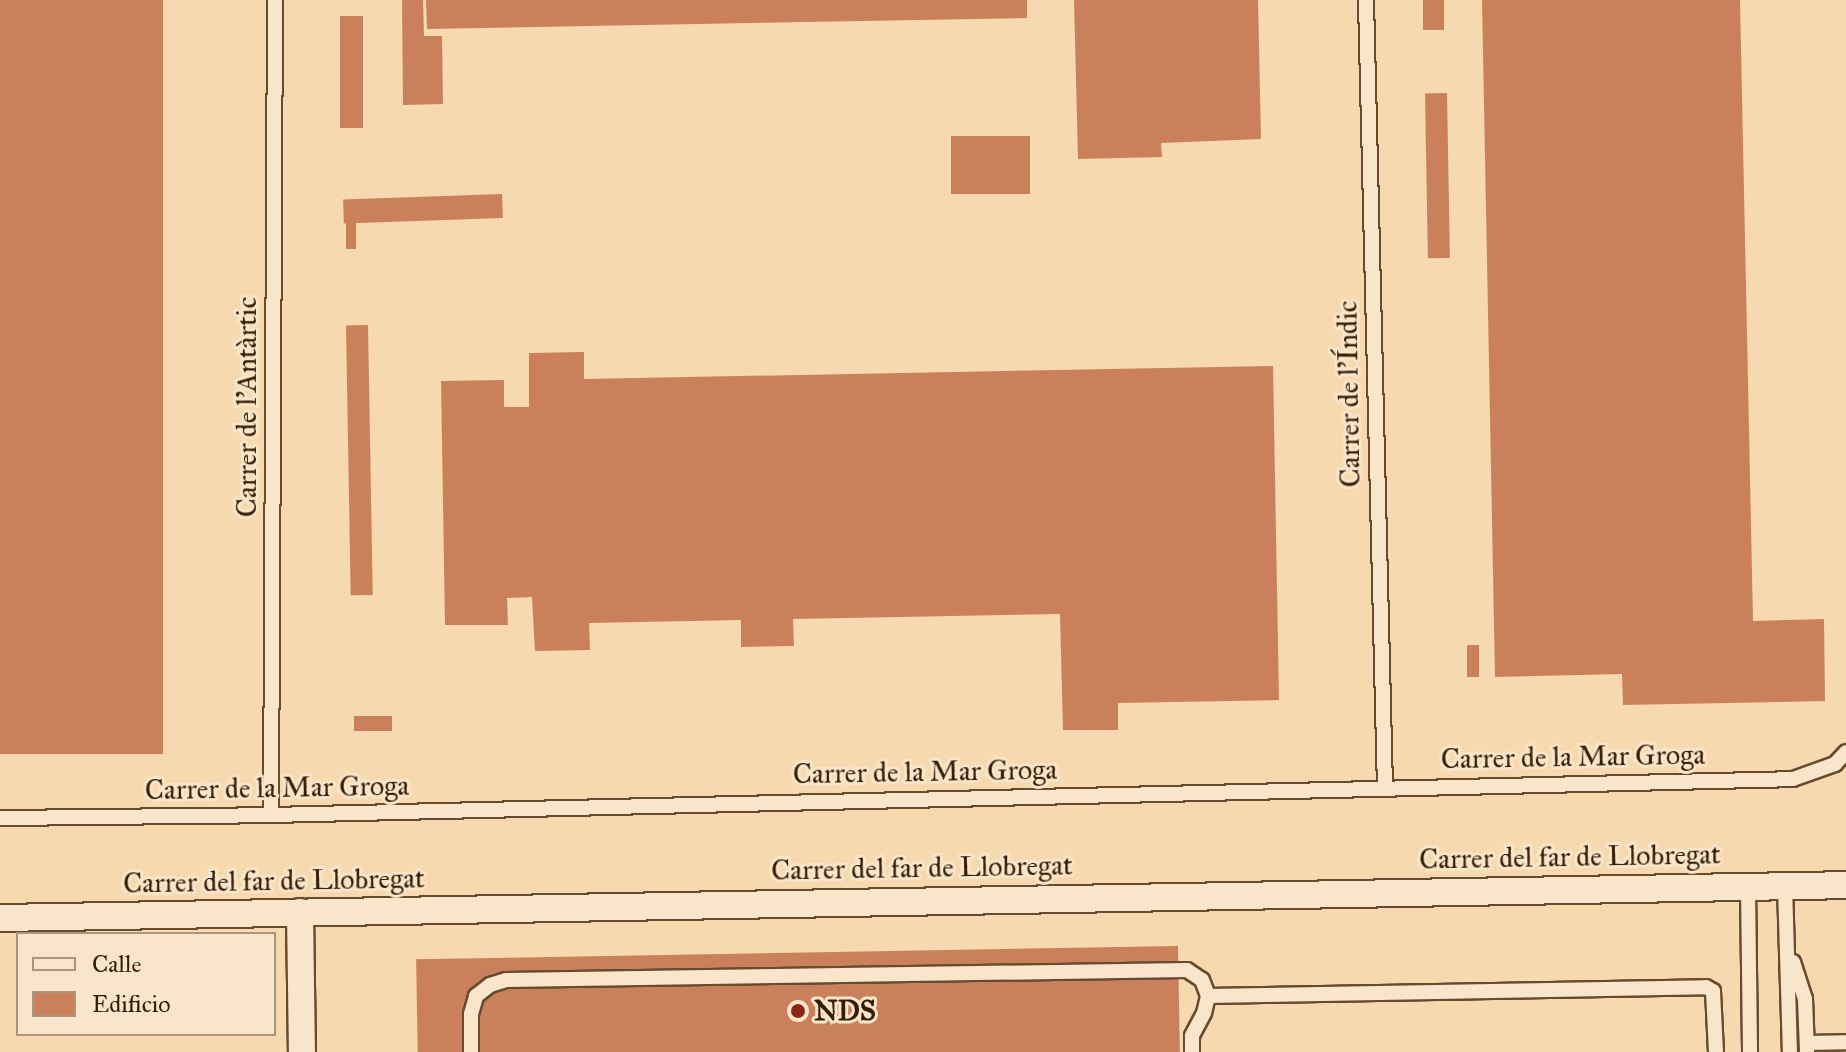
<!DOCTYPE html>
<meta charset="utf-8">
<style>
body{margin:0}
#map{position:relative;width:1846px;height:1052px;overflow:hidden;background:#f6d9ae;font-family:"IM FELL Great Primer",serif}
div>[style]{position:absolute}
.building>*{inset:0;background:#ca805a;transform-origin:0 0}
.roads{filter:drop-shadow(2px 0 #674b2e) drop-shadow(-2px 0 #674b2e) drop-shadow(0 2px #674b2e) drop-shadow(0 -2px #674b2e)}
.service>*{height:14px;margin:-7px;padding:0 7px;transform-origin:7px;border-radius:7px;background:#f9e6ca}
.minor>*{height:26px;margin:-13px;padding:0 13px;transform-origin:13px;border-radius:13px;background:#f9e6ca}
.dots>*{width:22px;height:22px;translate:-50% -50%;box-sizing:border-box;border:4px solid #f9e6ca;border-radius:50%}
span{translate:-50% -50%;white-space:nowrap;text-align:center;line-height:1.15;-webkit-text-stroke:6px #f9e6ca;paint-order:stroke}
.street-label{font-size:28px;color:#371c04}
.poi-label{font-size:28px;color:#371c04;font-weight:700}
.left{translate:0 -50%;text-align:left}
.legend{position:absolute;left:16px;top:932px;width:260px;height:104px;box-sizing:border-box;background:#f9e6ca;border:2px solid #ab957b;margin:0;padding:10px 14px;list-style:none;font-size:24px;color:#371c04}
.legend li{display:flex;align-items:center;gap:16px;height:40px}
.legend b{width:40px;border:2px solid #ab957b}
</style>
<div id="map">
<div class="building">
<i style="left:0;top:0;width:163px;height:754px"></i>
<i style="clip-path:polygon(402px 0,423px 0,424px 36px,442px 36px,443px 104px,403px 105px)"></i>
<i style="clip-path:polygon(426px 0,1027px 0,1027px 18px,427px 29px)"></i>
<i style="clip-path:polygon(1074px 0,1258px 0,1261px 139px,1161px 143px,1162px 157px,1078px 159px)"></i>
<i style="left:1423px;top:0;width:21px;height:30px"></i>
<i style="clip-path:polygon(1482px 0,1740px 0,1753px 621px,1824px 619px,1825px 701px,1623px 705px,1622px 674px,1495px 677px)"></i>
<i style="left:340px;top:16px;width:23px;height:112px"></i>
<i style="left:1447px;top:93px;width:165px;height:22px;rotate:89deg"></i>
<i style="left:1030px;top:136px;width:58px;height:79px;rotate:90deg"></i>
<i style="left:502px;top:194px;width:24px;height:159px;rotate:88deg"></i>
<i style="left:346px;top:222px;width:10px;height:27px"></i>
<i style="left:368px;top:325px;width:270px;height:22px;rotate:89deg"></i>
<i style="clip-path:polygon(584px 352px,584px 379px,1273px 366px,1279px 700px,1118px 703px,1118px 730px,1063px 730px,1060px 614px,793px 619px,794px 646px,741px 647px,741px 620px,589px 623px,590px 650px,535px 651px,532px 597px,507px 598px,508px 625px,445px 625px,441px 381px,504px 380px,504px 407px,529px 407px,529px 353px)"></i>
<i style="left:1467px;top:645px;width:12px;height:32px"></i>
<i style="left:392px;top:716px;width:15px;height:38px;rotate:90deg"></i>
<i style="left:1178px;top:946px;width:106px;height:762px;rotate:89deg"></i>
</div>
<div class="roads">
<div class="service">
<i style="left:1366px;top:0;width:786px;rotate:88.62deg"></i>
<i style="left:271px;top:815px;width:815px;rotate:-89.72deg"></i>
<i style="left:0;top:818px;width:271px;rotate:-0.6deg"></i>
<i style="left:271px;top:815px;width:1522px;rotate:-1.35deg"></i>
<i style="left:1793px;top:779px;width:45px;rotate:-19.7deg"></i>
<i style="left:1835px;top:764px;width:16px;rotate:-47deg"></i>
<i style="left:1748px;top:886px;width:166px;rotate:89.3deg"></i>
<i style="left:1785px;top:886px;width:166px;rotate:88.3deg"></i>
<i style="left:1793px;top:962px;width:39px;rotate:72deg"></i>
<i style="left:1805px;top:999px;width:53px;rotate:87.8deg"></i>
<i style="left:1208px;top:996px;width:498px;rotate:-1deg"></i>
<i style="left:1706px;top:987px;width:8px;rotate:30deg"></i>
<i style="left:1713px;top:991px;width:61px;rotate:87.2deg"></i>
<i style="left:1807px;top:1043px;width:39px;rotate:-1deg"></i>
<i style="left:471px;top:1052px;width:38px;rotate:-90deg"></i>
<i style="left:471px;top:1014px;width:19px;rotate:-74deg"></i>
<i style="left:476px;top:996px;width:18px;rotate:-38deg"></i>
<i style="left:490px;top:985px;width:17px;rotate:-17deg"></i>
<i style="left:506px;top:980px;width:681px;rotate:-0.84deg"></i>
<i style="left:1187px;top:970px;width:18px;rotate:34deg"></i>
<i style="left:1202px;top:980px;width:17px;rotate:69deg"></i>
<i style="left:1208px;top:996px;width:17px;rotate:103deg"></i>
<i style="left:1204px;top:1013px;width:26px;rotate:118deg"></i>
<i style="left:1192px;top:1036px;width:16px;rotate:90deg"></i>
</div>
<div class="minor">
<i style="left:300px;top:912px;width:140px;rotate:89.2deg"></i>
<i style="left:0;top:918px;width:1846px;rotate:-1.02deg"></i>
</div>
</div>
<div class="dots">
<i style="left:798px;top:1011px;background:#8f2418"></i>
</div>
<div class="street-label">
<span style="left:1349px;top:394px;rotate:-91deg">Carrer de l'Índic</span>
<span style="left:247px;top:407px;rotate:-90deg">Carrer de l'Antàrtic</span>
<span style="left:1573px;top:757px;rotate:-1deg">Carrer de la Mar Groga</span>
<span style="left:925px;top:772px;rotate:-1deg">Carrer de la Mar Groga</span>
<span style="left:277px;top:788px;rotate:-1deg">Carrer de la Mar Groga</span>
<span style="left:1570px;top:857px;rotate:-1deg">Carrer del far de Llobregat</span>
<span style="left:922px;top:868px;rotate:-1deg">Carrer del far de Llobregat</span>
<span style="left:274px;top:881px;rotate:-1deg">Carrer del far de Llobregat</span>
</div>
<div class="poi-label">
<span class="left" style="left:814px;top:1011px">NDS</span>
</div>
<ul class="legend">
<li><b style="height:10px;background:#f9e6ca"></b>Calle</li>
<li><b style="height:22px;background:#ca805a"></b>Edificio</li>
</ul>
</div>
